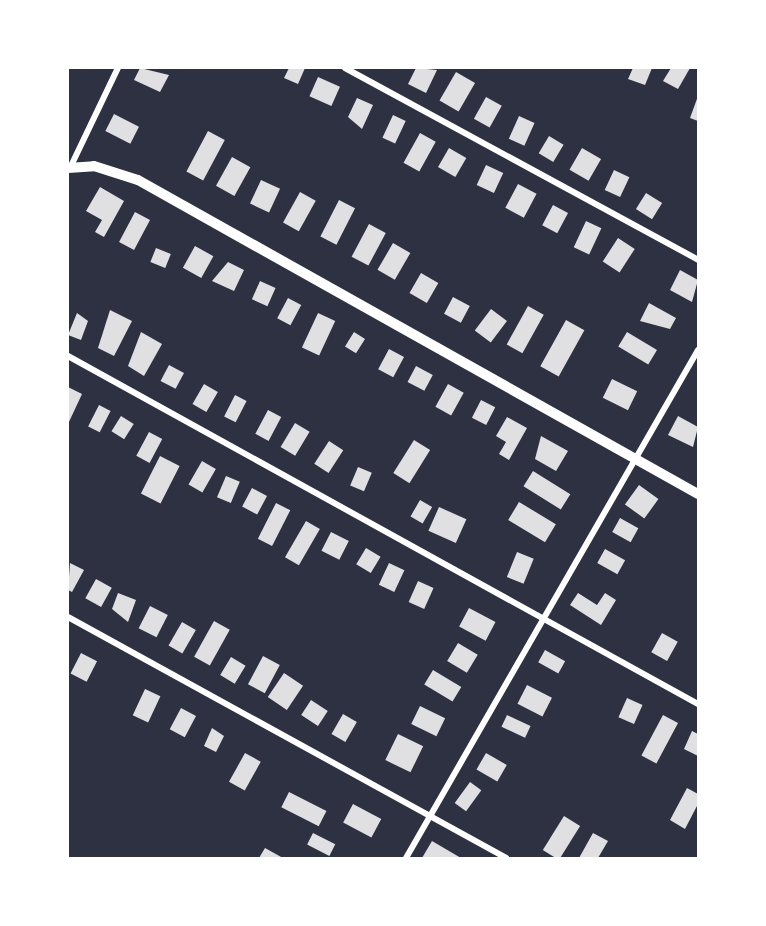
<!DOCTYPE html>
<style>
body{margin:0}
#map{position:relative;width:766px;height:926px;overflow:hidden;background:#2d3142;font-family:Helvetica,sans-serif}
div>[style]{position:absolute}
.building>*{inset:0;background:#e0e0e3;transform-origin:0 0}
.minor>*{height:6px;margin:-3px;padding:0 3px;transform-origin:3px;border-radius:3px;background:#fff}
.tertiary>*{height:10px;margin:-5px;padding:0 5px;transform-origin:5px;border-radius:5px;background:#fff}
span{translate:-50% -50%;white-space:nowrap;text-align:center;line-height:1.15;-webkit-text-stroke:6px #fff;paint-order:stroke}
.frame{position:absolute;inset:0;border:69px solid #fff;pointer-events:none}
</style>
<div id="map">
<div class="building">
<i style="clip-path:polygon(140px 68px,169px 75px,160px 92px,134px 80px)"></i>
<i style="clip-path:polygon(289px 68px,305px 68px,298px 84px,284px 78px)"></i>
<i style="clip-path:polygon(416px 68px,437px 70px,426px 93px,408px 84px)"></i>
<i style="clip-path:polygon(633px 68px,652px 68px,645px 85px,628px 79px)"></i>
<i style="clip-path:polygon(671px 68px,690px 68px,678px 89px,663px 81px)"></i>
<i style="left:456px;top:72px;width:22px;height:33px;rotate:30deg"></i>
<i style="left:318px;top:77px;width:24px;height:21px;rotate:24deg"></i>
<i style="clip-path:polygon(698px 96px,698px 121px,690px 118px)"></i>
<i style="left:486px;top:97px;width:18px;height:25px;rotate:29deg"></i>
<i style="clip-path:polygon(357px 98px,373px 105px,362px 129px,348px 117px)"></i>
<i style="left:114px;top:114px;width:28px;height:19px;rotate:27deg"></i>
<i style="left:393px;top:115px;width:14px;height:25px;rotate:25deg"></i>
<i style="left:519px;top:116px;width:17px;height:25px;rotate:24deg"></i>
<i style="left:208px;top:131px;width:19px;height:46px;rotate:28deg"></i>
<i style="left:420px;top:133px;width:18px;height:34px;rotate:29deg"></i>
<i style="left:549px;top:136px;width:17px;height:20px;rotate:31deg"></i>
<i style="left:449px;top:148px;width:20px;height:22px;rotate:30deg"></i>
<i style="left:582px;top:148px;width:22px;height:25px;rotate:30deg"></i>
<i style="left:232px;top:157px;width:21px;height:33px;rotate:29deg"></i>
<i style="left:486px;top:165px;width:19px;height:22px;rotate:25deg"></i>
<i style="left:614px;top:170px;width:17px;height:22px;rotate:25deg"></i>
<i style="left:261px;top:180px;width:21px;height:26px;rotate:25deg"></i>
<i style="left:518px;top:184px;width:21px;height:27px;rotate:28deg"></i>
<i style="clip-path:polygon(100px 187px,124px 201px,104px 237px,95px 232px,102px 220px,86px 211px)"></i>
<i style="left:300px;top:192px;width:18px;height:35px;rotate:29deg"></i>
<i style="left:646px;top:193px;width:19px;height:19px;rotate:32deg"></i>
<i style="left:339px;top:200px;width:18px;height:41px;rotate:27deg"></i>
<i style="left:553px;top:205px;width:17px;height:23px;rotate:28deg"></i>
<i style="left:135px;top:212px;width:17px;height:34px;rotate:28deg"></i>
<i style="left:586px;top:221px;width:17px;height:29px;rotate:25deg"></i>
<i style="left:369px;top:224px;width:19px;height:37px;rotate:28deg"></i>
<i style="left:618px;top:238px;width:20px;height:28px;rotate:33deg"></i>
<i style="left:393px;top:243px;width:20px;height:31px;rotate:30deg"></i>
<i style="left:195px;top:246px;width:21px;height:25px;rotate:29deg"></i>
<i style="left:156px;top:248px;width:16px;height:15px;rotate:22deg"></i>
<i style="clip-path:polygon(228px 262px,244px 270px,234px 291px,212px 281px)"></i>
<i style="clip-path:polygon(680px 270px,698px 280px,692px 302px,670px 290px)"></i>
<i style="left:421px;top:273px;width:20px;height:23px;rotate:30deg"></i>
<i style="left:260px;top:281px;width:17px;height:20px;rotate:24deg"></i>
<i style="left:453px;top:297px;width:19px;height:19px;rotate:28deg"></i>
<i style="left:288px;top:298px;width:15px;height:23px;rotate:28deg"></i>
<i style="clip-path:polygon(649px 303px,676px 318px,670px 329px,640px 321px)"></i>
<i style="left:528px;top:306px;width:18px;height:44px;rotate:29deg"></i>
<i style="left:491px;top:309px;width:20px;height:27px;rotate:37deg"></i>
<i style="clip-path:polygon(110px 310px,132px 321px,114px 356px,98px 348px)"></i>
<i style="clip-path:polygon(77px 313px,88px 321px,81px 340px,68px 335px)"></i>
<i style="left:318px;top:313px;width:19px;height:38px;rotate:25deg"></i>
<i style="left:566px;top:320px;width:21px;height:53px;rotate:29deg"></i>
<i style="clip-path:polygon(141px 332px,162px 344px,144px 376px,128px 366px)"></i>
<i style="left:354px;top:332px;width:13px;height:17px;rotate:32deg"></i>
<i style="left:627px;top:332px;width:35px;height:17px;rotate:31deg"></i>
<i style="left:389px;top:349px;width:17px;height:23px;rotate:28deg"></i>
<i style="left:169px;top:365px;width:17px;height:18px;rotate:28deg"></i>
<i style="left:416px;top:366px;width:19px;height:18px;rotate:28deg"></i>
<i style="left:612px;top:379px;width:28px;height:21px;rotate:26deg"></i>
<i style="left:204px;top:384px;width:16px;height:23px;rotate:30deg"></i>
<i style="left:448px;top:384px;width:18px;height:26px;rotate:29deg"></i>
<i style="clip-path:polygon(68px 387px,82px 394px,68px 424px)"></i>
<i style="left:235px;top:395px;width:13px;height:24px;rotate:27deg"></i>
<i style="left:481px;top:400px;width:16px;height:20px;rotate:27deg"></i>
<i style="left:99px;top:405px;width:13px;height:24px;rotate:27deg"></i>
<i style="left:268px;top:410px;width:15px;height:27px;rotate:28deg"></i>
<i style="left:121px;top:416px;width:15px;height:18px;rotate:32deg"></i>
<i style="clip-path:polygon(678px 416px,698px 427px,693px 447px,668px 435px)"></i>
<i style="clip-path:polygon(507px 417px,527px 428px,509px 460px,499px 454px,506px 442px,496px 436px)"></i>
<i style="left:295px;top:423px;width:17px;height:28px;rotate:31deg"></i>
<i style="left:149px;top:432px;width:15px;height:27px;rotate:28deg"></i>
<i style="clip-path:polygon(541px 436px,568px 451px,556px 471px,535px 459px)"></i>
<i style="left:414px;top:440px;width:19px;height:39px;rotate:32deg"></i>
<i style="left:329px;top:441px;width:17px;height:27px;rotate:33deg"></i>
<i style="left:160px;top:456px;width:22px;height:42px;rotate:27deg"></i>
<i style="left:202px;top:461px;width:16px;height:27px;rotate:30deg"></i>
<i style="left:358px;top:467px;width:15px;height:20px;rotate:23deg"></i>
<i style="left:533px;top:471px;width:44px;height:18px;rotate:32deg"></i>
<i style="left:226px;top:476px;width:15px;height:23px;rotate:23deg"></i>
<i style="left:639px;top:485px;width:24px;height:24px;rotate:36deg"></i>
<i style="left:252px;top:488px;width:17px;height:21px;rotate:28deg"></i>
<i style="left:420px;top:500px;width:14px;height:19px;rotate:30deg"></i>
<i style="left:519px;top:502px;width:43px;height:21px;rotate:31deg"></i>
<i style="left:276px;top:503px;width:16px;height:40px;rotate:27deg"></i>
<i style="left:439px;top:507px;width:30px;height:26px;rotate:24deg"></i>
<i style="left:620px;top:518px;width:21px;height:16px;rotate:29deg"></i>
<i style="left:306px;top:521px;width:16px;height:42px;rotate:30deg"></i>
<i style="left:331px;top:532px;width:20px;height:21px;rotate:27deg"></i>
<i style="left:366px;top:548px;width:17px;height:19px;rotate:31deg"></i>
<i style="left:605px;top:549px;width:23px;height:16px;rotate:29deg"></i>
<i style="left:517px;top:552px;width:18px;height:27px;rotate:22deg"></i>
<i style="clip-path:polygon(70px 563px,84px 570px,72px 592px,68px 590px)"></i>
<i style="left:389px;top:563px;width:17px;height:24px;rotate:25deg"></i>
<i style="left:96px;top:579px;width:18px;height:22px;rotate:29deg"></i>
<i style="left:418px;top:581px;width:17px;height:23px;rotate:24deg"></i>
<i style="clip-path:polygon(118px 593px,136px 600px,128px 622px,112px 609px)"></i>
<i style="clip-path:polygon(578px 593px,597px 605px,605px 593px,616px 600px,601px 625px,570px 605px)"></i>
<i style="left:150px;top:606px;width:20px;height:25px;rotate:27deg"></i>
<i style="left:469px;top:608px;width:30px;height:21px;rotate:28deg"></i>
<i style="left:214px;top:621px;width:18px;height:41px;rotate:29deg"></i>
<i style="left:182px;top:622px;width:16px;height:27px;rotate:30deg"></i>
<i style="left:662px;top:633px;width:18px;height:22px;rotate:29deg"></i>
<i style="left:458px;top:643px;width:23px;height:21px;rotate:31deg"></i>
<i style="left:545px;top:650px;width:23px;height:14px;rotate:29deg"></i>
<i style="left:81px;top:653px;width:18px;height:23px;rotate:27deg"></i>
<i style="left:263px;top:656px;width:19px;height:32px;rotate:28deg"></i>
<i style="left:231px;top:657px;width:17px;height:21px;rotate:31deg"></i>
<i style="left:433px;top:670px;width:33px;height:17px;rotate:31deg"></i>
<i style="left:284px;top:673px;width:23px;height:29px;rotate:34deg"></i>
<i style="left:527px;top:685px;width:28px;height:21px;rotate:27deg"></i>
<i style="left:145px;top:689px;width:17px;height:29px;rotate:25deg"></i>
<i style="left:627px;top:698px;width:17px;height:21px;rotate:24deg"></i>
<i style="left:311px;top:700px;width:20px;height:18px;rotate:33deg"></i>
<i style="left:420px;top:706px;width:28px;height:20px;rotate:26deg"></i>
<i style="left:181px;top:708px;width:17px;height:24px;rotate:28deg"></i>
<i style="left:343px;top:714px;width:16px;height:23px;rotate:30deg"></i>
<i style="left:507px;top:715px;width:26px;height:13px;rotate:25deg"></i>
<i style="left:663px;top:715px;width:17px;height:46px;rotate:28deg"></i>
<i style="clip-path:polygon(212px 728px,224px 736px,216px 752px,204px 746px)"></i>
<i style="clip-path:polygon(692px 731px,698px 734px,698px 756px,684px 749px)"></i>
<i style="left:398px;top:734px;width:28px;height:29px;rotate:26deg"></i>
<i style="left:245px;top:753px;width:18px;height:33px;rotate:29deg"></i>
<i style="left:486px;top:753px;width:24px;height:19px;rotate:30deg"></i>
<i style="left:470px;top:782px;width:14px;height:26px;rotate:36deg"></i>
<i style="clip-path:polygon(687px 788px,698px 794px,698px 804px,685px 829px,670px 820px)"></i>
<i style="left:289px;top:792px;width:42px;height:17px;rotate:27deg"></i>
<i style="left:353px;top:804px;width:32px;height:21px;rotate:28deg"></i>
<i style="left:564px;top:816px;width:19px;height:40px;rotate:32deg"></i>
<i style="left:313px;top:833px;width:25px;height:13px;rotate:27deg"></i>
<i style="clip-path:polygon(593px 833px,608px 841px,598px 858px,579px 858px)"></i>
<i style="clip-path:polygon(432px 841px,461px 858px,422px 858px)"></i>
<i style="clip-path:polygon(265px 848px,283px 858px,259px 858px)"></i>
</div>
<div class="minor">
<i style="left:345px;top:68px;width:402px;rotate:28.5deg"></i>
<i style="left:70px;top:168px;width:111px;rotate:-64.4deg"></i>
<i style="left:68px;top:356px;width:720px;rotate:28.92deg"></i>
<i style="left:68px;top:617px;width:500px;rotate:28.8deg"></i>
<i style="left:406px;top:858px;width:586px;rotate:-60.11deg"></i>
</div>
<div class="tertiary">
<i style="left:68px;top:168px;width:26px;rotate:-4deg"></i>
<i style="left:94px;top:166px;width:46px;rotate:17.7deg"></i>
<i style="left:138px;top:180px;width:642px;rotate:29.28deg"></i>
</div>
<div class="frame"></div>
</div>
